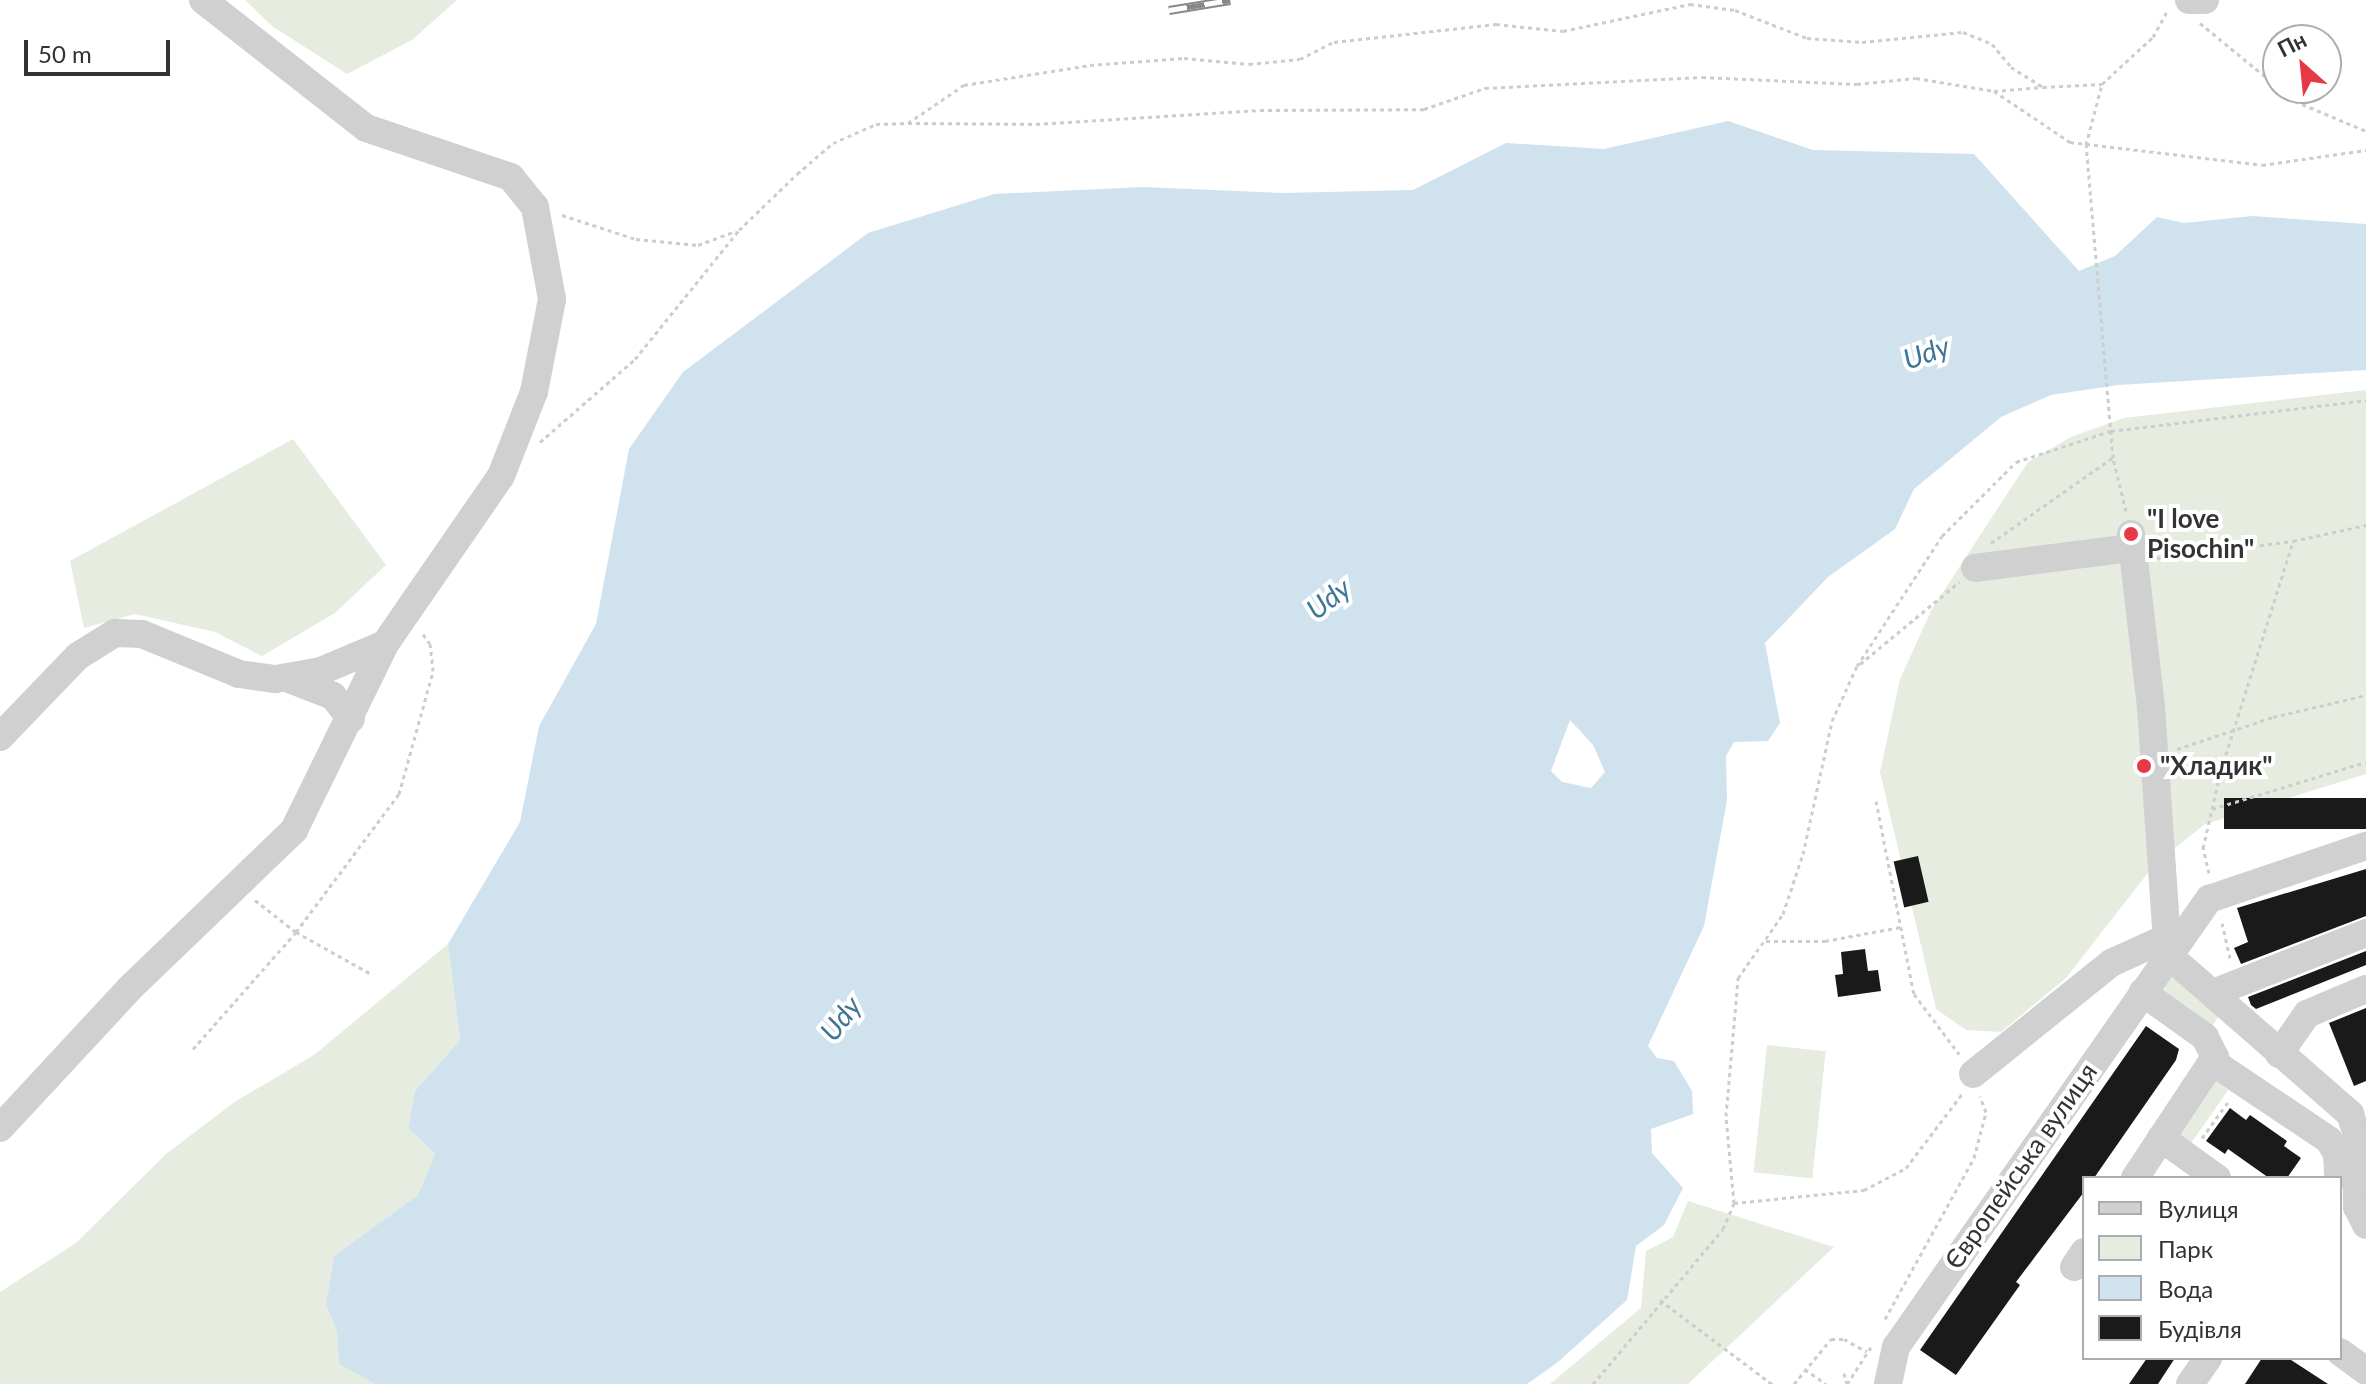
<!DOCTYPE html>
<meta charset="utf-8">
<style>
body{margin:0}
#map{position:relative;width:2366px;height:1384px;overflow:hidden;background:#fff;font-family:Lato,sans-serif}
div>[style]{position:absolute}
.green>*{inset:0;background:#e6ecdf;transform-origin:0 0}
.water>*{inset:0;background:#cfe2ee}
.building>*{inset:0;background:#1a1a1a;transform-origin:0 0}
.path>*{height:3px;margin-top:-1.5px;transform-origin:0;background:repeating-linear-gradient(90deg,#cdcdcd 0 4px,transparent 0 8px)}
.minor>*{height:28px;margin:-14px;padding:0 14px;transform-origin:14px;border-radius:14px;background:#d0d0d0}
.rail>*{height:9px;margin-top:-4.5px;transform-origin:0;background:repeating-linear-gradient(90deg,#fff 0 18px,#888 0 36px);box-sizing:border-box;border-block:2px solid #888}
.dots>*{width:22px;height:22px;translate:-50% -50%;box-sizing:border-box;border:4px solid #fff;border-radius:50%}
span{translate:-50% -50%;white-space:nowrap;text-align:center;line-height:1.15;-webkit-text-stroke:8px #fff;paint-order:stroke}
.poi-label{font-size:26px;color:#333;font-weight:700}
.left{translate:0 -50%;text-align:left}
.street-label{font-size:26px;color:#333}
.water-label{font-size:28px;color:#3f7597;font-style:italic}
.legend{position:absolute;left:2082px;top:1176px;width:260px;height:184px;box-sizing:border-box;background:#fff;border:2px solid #adadad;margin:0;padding:10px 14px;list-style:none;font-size:24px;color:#333}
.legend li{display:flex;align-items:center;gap:16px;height:40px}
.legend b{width:40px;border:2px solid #adadad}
.north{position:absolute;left:2262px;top:24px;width:80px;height:80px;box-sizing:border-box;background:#fff;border:2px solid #adadad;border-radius:50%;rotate:333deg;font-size:22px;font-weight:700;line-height:32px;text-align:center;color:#333}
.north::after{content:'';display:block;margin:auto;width:28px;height:36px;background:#e63946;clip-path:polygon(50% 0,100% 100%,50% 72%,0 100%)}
.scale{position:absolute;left:24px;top:40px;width:146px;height:36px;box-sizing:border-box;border:4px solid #333;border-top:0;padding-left:10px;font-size:24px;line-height:28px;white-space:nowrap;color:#333;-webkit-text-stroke:6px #fff;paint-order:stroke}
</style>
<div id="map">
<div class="green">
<i style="clip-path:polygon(245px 0,457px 0,412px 40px,347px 74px,272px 26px)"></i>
<i style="clip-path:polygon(2366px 390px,2366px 774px,2205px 824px,2154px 865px,2066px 978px,2001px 1032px,1966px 1030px,1936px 1009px,1880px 772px,1900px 679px,1932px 609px,2028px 462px,2071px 437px,2124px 418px)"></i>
<i style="clip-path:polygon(293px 439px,386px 565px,335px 613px,262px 656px,215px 632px,135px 614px,84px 628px,70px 561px)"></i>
<i style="clip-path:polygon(448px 944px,460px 1040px,415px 1091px,408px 1128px,435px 1154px,418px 1195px,334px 1256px,326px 1304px,337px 1332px,339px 1364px,375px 1384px,0 1384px,0 1292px,76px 1243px,166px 1154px,236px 1101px,314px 1055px)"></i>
<i style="clip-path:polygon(2168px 965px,2222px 1012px,2208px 1031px,2150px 991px)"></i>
<i style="left:1767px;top:1045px;width:59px;height:128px;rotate:6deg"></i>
<i style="left:2211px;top:1078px;width:21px;height:70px;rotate:35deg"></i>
<i style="clip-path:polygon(1688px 1201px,1834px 1247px,1688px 1384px,1550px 1384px,1641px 1308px,1646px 1251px,1673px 1237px)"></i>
</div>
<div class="water">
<i style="clip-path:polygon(evenodd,1728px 121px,1813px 150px,1974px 154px,2079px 271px,2115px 256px,2157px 217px,2184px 223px,2252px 216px,2366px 224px,2366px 370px,2118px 385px,2051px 395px,2001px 417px,1914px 489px,1895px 529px,1828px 577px,1765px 643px,1780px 723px,1768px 741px,1734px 742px,1726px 756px,1727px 800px,1704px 926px,1648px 1046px,1657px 1058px,1674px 1061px,1692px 1091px,1693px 1114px,1651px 1129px,1652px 1153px,1683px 1188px,1664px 1225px,1636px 1246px,1627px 1300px,1558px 1362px,1527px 1384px,375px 1384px,339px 1364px,337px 1332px,326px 1304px,334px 1256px,418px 1195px,435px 1154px,408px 1128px,415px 1091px,460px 1040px,448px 944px,520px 822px,539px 726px,596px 624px,629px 449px,683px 372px,868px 233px,994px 194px,1143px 187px,1282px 193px,1413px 190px,1506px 143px,1604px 149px,1728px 121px,1570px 720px,1593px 745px,1605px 772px,1591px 788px,1562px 782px,1551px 771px,1570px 720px)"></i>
</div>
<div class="building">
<i style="left:2366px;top:798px;width:31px;height:142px;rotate:90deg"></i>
<i style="left:1918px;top:856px;width:47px;height:25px;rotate:77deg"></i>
<i style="clip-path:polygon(2366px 869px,2366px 916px,2241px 964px,2234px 948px,2248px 942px,2237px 908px)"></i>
<i style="clip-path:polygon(1865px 949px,1868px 971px,1878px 970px,1881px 991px,1838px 997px,1835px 975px,1843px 974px,1841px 952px)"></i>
<i style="clip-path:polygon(2366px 951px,2366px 965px,2256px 1009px,2251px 1005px,2248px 997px)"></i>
<i style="clip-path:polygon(2366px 1008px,2366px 1081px,2354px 1086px,2329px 1023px)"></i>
<i style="clip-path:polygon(2146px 1026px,2179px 1049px,2176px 1060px,2094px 1178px,2084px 1178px,2084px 1192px,2016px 1282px,2020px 1285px,1956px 1375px,1920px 1350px)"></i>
<i style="clip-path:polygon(2230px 1108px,2246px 1120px,2250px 1115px,2287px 1141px,2284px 1146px,2301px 1158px,2287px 1178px,2269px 1178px,2228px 1149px,2225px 1154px,2206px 1141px)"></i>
<i style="clip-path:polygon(2147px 1358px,2175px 1358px,2158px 1384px,2129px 1384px)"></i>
<i style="clip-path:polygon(2262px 1358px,2288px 1358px,2328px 1384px,2245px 1384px)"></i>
</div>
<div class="path">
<i style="left:2200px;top:23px;width:123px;rotate:39.4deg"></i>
<i style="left:2295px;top:101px;width:77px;rotate:22.9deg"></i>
<i style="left:1994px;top:91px;width:92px;rotate:33.9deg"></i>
<i style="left:2070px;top:142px;width:193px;rotate:6.8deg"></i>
<i style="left:2262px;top:165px;width:105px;rotate:-8.2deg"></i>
<i style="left:908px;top:123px;width:128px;rotate:0.4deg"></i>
<i style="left:1036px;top:124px;width:224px;rotate:-3.6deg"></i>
<i style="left:1260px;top:110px;width:164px;rotate:-0.3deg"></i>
<i style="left:1424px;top:109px;width:65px;rotate:-19deg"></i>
<i style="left:1485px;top:88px;width:217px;rotate:-2.9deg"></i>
<i style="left:1702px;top:77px;width:155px;rotate:2.6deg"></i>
<i style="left:1857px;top:84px;width:59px;rotate:-5.8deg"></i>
<i style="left:1916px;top:78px;width:79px;rotate:9.5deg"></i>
<i style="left:1994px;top:91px;width:49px;rotate:-4.7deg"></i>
<i style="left:562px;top:215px;width:78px;rotate:18deg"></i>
<i style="left:636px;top:239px;width:62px;rotate:5.5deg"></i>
<i style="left:698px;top:245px;width:40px;rotate:-20.2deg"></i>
<i style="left:540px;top:442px;width:126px;rotate:-41.1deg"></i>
<i style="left:635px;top:359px;width:166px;rotate:-51.1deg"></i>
<i style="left:739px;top:230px;width:81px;rotate:-44deg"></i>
<i style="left:797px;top:174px;width:48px;rotate:-40.7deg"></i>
<i style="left:833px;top:143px;width:47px;rotate:-23.8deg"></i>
<i style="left:876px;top:124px;width:32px;rotate:-2deg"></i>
<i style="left:908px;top:123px;width:68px;rotate:-34.2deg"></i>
<i style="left:964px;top:85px;width:128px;rotate:-9deg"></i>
<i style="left:1090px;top:65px;width:94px;rotate:-4.3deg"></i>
<i style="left:1184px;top:58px;width:65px;rotate:5.3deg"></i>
<i style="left:1249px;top:64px;width:51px;rotate:-5.6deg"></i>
<i style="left:1300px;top:59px;width:38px;rotate:-27deg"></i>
<i style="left:1334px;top:42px;width:163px;rotate:-6.3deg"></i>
<i style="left:1496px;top:24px;width:67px;rotate:6deg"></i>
<i style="left:1563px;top:31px;width:130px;rotate:-12deg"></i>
<i style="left:1690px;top:4px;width:45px;rotate:7.6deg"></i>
<i style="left:1735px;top:10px;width:77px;rotate:21.3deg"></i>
<i style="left:1807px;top:38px;width:55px;rotate:4.2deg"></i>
<i style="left:1862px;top:42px;width:101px;rotate:-5.7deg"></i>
<i style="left:1963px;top:32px;width:31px;rotate:22deg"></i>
<i style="left:1992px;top:44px;width:30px;rotate:50deg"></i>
<i style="left:2011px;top:67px;width:38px;rotate:32deg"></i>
<i style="left:2043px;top:87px;width:59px;rotate:-2.9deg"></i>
<i style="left:2126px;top:511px;width:55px;rotate:-103.8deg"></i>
<i style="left:2113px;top:458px;width:314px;rotate:-94.9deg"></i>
<i style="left:2086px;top:145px;width:63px;rotate:-75.3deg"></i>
<i style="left:2102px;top:84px;width:69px;rotate:-42.7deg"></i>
<i style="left:2153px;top:37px;width:31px;rotate:-61deg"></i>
<i style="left:1991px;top:543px;width:148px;rotate:-35.1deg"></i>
<i style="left:2157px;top:558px;width:137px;rotate:-7.1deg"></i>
<i style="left:1860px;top:664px;width:129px;rotate:-39.6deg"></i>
<i style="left:2177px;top:749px;width:101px;rotate:-18.4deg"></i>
<i style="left:2273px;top:717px;width:96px;rotate:-13.3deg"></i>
<i style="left:1876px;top:801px;width:197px;rotate:78.9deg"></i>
<i style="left:1914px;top:994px;width:75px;rotate:53.1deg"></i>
<i style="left:2212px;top:809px;width:161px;rotate:-17deg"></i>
<i style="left:2209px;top:873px;width:26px;rotate:-103deg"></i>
<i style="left:2203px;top:848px;width:80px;rotate:-77deg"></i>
<i style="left:2221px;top:770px;width:240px;rotate:-72.5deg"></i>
<i style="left:2293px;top:541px;width:75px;rotate:-12.4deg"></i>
<i style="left:255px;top:900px;width:52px;rotate:38deg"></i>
<i style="left:296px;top:932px;width:88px;rotate:29.2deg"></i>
<i style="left:2222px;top:923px;width:40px;rotate:77deg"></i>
<i style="left:1766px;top:941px;width:59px"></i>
<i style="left:1825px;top:941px;width:77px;rotate:-10.4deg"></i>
<i style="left:193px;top:1049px;width:156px;rotate:-48.6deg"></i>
<i style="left:296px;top:932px;width:172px;rotate:-53.3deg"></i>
<i style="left:399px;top:794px;width:128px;rotate:-74.5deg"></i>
<i style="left:433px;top:671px;width:27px;rotate:-96deg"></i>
<i style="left:430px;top:644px;width:12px;rotate:-125deg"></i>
<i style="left:2202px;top:1138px;width:44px;rotate:-54.2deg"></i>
<i style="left:1734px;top:1203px;width:131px;rotate:-5.7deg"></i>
<i style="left:1864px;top:1190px;width:47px;rotate:-27.6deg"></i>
<i style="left:1906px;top:1168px;width:93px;rotate:-52.9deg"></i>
<i style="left:1660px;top:1300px;width:140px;rotate:36.9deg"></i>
<i style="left:1885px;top:1319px;width:184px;rotate:-61.1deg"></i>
<i style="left:1974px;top:1158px;width:48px;rotate:-75.4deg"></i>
<i style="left:1986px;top:1112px;width:17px;rotate:-111deg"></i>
<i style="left:1805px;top:1369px;width:26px;rotate:36deg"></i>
<i style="left:1844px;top:1373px;width:11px;rotate:75deg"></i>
<i style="left:1593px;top:1384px;width:202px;rotate:-50deg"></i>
<i style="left:1723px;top:1229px;width:28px;rotate:-67deg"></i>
<i style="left:1734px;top:1203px;width:87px;rotate:-95.3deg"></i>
<i style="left:1726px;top:1116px;width:139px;rotate:-85deg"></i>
<i style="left:1738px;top:978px;width:78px;rotate:-54.9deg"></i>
<i style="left:1783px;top:914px;width:63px;rotate:-71.6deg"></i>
<i style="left:1803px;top:854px;width:136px;rotate:-77.7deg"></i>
<i style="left:1832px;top:721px;width:60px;rotate:-65.6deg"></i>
<i style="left:1857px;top:666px;width:155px;rotate:-56.8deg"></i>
<i style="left:1942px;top:536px;width:105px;rotate:-45deg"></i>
<i style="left:2016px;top:462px;width:100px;rotate:-18.1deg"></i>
<i style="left:2111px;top:431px;width:257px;rotate:-6.9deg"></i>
<i style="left:1794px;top:1384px;width:58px;rotate:-50.6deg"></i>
<i style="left:1831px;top:1339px;width:13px"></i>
<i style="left:1844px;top:1339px;width:26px;rotate:29deg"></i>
<i style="left:1847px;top:1384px;width:44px;rotate:-57deg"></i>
</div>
<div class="minor">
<i style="left:2189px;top:0;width:16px"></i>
<i style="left:2131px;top:534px;width:174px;rotate:83.4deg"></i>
<i style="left:2151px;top:707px;width:249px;rotate:86.1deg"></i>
<i style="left:2168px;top:955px;width:242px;rotate:41.1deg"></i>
<i style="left:2350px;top:1114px;width:18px;rotate:71deg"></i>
<i style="left:2356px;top:1131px;width:76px;rotate:89.2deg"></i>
<i style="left:2357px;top:1207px;width:20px;rotate:63deg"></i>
<i style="left:1975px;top:568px;width:158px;rotate:-7.3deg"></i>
<i style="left:289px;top:679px;width:47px;rotate:21.1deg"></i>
<i style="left:333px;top:696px;width:29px;rotate:52deg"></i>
<i style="left:0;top:737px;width:112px;rotate:-46.1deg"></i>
<i style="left:78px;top:656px;width:44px;rotate:-31.9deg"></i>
<i style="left:115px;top:633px;width:27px;rotate:2deg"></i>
<i style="left:142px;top:634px;width:105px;rotate:22.4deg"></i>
<i style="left:239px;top:674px;width:37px;rotate:8deg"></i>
<i style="left:276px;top:679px;width:46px;rotate:-10.1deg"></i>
<i style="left:321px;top:671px;width:69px;rotate:-22.9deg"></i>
<i style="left:2213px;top:993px;width:164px;rotate:-21.4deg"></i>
<i style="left:2279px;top:1054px;width:49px;rotate:-55deg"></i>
<i style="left:2307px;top:1014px;width:64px;rotate:-23deg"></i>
<i style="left:2214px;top:1063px;width:138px;rotate:33.8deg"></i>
<i style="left:2329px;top:1140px;width:16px;rotate:60deg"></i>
<i style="left:2337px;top:1154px;width:21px;rotate:87deg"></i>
<i style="left:1973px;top:1074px;width:177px;rotate:-38.8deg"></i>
<i style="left:2111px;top:963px;width:58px;rotate:-24.4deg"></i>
<i style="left:0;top:1128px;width:191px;rotate:-47.1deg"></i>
<i style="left:130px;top:988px;width:228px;rotate:-43.9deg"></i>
<i style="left:294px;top:830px;width:207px;rotate:-63.9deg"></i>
<i style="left:385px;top:644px;width:204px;rotate:-55.4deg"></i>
<i style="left:501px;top:476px;width:90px;rotate:-68.6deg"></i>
<i style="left:534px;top:392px;width:95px;rotate:-79deg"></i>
<i style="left:552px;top:299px;width:94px;rotate:-100.5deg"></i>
<i style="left:535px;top:207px;width:38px;rotate:-129deg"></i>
<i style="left:511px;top:177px;width:153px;rotate:-161.3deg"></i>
<i style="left:366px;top:128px;width:207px;rotate:-141.9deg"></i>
<i style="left:2161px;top:1138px;width:69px;rotate:35.5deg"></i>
<i style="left:2135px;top:1178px;width:145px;rotate:-56.5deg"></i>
<i style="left:2215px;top:1057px;width:22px;rotate:-117deg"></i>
<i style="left:2205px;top:1037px;width:77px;rotate:-144.5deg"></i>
<i style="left:2074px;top:1267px;width:18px;rotate:-56deg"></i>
<i style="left:2340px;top:1352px;width:32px;rotate:36deg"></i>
<i style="left:1888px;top:1384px;width:38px;rotate:-78deg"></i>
<i style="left:1896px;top:1347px;width:547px;rotate:-55.06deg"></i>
<i style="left:2209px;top:899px;width:166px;rotate:-18.7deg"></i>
<i style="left:2190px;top:1384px;width:32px;rotate:-55deg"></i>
</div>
<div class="rail">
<i style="left:1169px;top:10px;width:62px;rotate:-9.3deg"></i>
</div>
<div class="dots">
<i style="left:2131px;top:534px;background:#e63946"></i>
<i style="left:2144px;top:766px;background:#e63946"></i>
</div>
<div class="poi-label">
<span class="left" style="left:2147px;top:534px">"I love<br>Pisochin"</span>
<span class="left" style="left:2160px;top:766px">"Хладик"</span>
</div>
<div class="street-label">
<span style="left:2021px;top:1166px;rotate:-55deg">Європейська вулиця</span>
</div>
<div class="water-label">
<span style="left:1926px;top:352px;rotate:-19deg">Udy</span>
<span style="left:1328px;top:598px;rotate:-38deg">Udy</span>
<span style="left:840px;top:1018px;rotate:-52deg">Udy</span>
</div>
<ul class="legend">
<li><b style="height:10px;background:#d0d0d0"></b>Вулиця</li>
<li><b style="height:22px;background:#e6ecdf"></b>Парк</li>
<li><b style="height:22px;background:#cfe2ee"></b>Вода</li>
<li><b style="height:22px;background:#1a1a1a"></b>Будівля</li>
</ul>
<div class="north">Пн</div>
<div class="scale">50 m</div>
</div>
